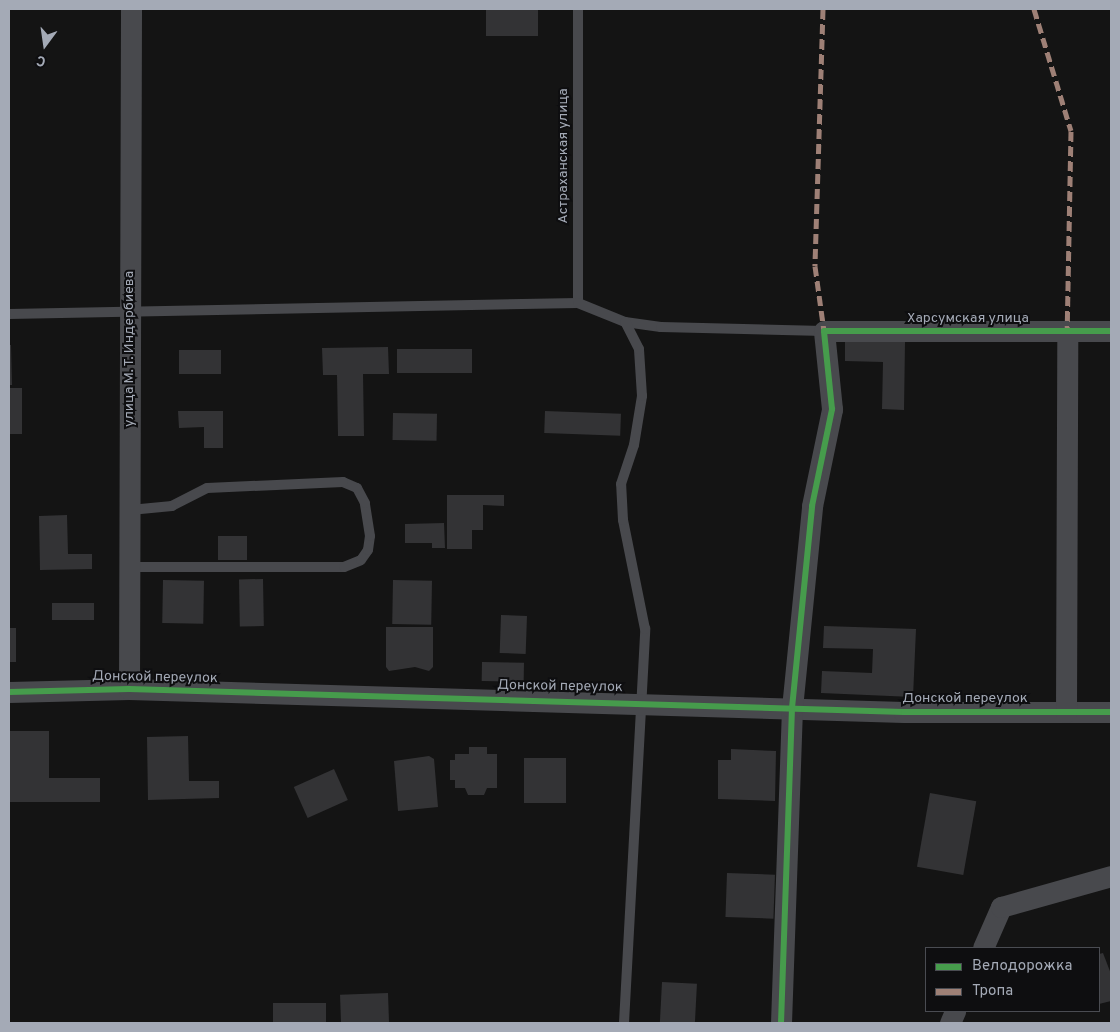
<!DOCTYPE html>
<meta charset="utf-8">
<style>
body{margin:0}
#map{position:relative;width:1120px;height:1032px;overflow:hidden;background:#141414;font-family:Overpass,sans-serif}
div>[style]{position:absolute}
.building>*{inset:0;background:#333335;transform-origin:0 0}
.lane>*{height:10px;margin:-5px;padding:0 5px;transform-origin:5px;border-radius:5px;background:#48494d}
.street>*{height:21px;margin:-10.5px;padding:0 10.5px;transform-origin:10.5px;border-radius:10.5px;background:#48494d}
.quiet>*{height:5px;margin-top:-2.5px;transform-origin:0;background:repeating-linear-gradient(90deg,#9e8076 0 10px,transparent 0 15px)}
.cycleway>*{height:6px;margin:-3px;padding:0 3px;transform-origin:3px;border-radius:3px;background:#469c4c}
span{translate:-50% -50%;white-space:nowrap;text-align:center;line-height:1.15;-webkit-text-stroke:4px #0e0e10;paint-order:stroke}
.street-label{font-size:14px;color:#a4aab6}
.frame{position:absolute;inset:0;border:10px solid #a4aab6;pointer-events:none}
.legend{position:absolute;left:925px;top:947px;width:175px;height:65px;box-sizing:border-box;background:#0e0e10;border:1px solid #4a4c52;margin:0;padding:6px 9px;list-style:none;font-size:15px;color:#a4aab6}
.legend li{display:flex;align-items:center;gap:10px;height:25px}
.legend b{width:25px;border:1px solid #4a4c52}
.north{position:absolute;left:20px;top:20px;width:50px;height:50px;-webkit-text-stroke:4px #0e0e10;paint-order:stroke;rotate:194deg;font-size:14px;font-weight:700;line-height:20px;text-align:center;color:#a4aab6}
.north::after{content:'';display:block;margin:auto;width:18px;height:22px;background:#a4aab6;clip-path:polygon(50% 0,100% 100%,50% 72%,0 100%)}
</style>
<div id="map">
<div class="building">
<i style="left:486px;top:9px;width:52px;height:27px"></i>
<i style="clip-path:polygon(845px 341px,905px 342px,904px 410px,882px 409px,883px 362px,845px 361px)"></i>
<i style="clip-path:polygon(9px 345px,11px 345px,12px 385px,9px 385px)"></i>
<i style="clip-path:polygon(388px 347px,389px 374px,363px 374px,364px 436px,338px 436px,337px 375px,323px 375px,322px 348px)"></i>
<i style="left:397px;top:349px;width:75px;height:24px"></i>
<i style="left:179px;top:350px;width:42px;height:24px"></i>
<i style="left:9px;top:388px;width:13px;height:46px"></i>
<i style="clip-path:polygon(178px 411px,223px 411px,223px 448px,204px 448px,204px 427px,179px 428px)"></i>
<i style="left:545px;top:411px;width:76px;height:22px;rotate:2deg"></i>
<i style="left:393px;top:413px;width:44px;height:27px;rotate:1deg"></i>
<i style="clip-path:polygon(447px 495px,504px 495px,504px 506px,483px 505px,483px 530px,472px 530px,472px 549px,447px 549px)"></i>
<i style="clip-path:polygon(67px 515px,68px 554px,92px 554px,92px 569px,40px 570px,39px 516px)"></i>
<i style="clip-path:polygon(444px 523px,445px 548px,432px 548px,432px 543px,405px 543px,405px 524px)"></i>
<i style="left:218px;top:536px;width:29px;height:24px"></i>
<i style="left:263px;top:579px;width:47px;height:24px;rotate:89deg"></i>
<i style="left:163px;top:580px;width:41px;height:43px;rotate:1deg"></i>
<i style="left:393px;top:580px;width:39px;height:44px;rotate:1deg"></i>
<i style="left:52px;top:603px;width:42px;height:17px"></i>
<i style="left:501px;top:615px;width:26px;height:38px;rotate:2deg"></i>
<i style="clip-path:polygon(824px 626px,916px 629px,913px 697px,821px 693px,822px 671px,872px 673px,873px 649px,823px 648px)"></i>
<i style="clip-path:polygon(386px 627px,433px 627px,433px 667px,429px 671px,415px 667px,389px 671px,386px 667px)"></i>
<i style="left:9px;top:628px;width:7px;height:34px"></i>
<i style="left:482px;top:662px;width:42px;height:19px;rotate:1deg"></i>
<i style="clip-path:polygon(9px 731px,49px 731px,49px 778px,100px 778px,100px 802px,9px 802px)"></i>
<i style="clip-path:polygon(188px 736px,189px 781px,219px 781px,219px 798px,148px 800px,147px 737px)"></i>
<i style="clip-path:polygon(469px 747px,487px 747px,487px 754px,497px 754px,497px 788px,487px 788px,484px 795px,468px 795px,465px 788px,455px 788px,455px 780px,450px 780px,450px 760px,455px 760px,455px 754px,469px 754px)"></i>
<i style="clip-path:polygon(731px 749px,776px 751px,775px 801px,718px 799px,718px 760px,731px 760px)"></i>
<i style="clip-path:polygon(429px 756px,434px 759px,438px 807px,398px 811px,394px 761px)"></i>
<i style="left:566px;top:758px;width:45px;height:42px;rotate:90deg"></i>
<i style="left:334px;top:769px;width:34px;height:44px;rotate:66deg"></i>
<i style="left:930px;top:793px;width:47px;height:75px;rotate:10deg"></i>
<i style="left:727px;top:873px;width:48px;height:44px;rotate:2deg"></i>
<i style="clip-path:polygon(1103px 953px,1111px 974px,1111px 1001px,1099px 1004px,1099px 954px)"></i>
<i style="left:662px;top:982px;width:35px;height:41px;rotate:3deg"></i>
<i style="left:388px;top:993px;width:30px;height:48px;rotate:88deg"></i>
<i style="left:326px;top:1003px;width:20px;height:53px;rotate:90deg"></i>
</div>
<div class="lane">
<i style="left:578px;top:9px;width:294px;rotate:90deg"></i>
<i style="left:9px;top:314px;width:569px;rotate:-1.11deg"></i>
<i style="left:578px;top:303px;width:51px;rotate:22deg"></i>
<i style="left:625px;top:322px;width:36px;rotate:8deg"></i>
<i style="left:661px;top:327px;width:163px;rotate:1.4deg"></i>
<i style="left:130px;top:567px;width:214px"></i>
<i style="left:344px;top:567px;width:18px;rotate:-22deg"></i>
<i style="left:361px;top:560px;width:12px;rotate:-55deg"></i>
<i style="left:368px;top:550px;width:14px;rotate:-82deg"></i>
<i style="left:370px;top:536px;width:33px;rotate:-99deg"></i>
<i style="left:365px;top:503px;width:17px;rotate:-118deg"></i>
<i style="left:357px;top:488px;width:15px;rotate:-157deg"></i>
<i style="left:343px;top:482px;width:136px;rotate:177.5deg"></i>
<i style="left:207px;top:488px;width:39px;rotate:153deg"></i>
<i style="left:172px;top:506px;width:42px;rotate:174.6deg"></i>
<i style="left:624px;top:1023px;width:395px;rotate:-86.9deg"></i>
<i style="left:645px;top:629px;width:111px;rotate:-101.4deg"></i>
<i style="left:623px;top:520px;width:36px;rotate:-93deg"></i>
<i style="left:621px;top:484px;width:41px;rotate:-71.6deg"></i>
<i style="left:634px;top:445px;width:50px;rotate:-80.7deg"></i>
<i style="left:642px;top:396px;width:47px;rotate:-93.7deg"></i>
<i style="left:639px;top:349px;width:30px;rotate:-117deg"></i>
</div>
<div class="street">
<i style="left:129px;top:689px;width:680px;rotate:-89.83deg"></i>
<i style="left:9px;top:692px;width:120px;rotate:-1.4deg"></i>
<i style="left:129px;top:689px;width:775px;rotate:1.7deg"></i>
<i style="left:904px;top:712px;width:207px"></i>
<i style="left:1066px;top:712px;width:381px;rotate:-89.8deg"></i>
<i style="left:983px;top:948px;width:45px;rotate:-66.3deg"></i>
<i style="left:1001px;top:907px;width:114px;rotate:-15.7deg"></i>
<i style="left:781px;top:1023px;width:315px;rotate:-88deg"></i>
<i style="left:792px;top:708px;width:203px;rotate:-84.3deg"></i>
<i style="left:812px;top:506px;width:99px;rotate:-78.3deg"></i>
<i style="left:832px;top:409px;width:78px;rotate:-95.9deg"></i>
<i style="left:824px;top:331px;width:287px"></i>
<i style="left:950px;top:1023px;width:13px;rotate:-67deg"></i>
</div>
<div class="quiet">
<i style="left:823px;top:9px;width:257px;rotate:91.8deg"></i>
<i style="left:815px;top:266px;width:66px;rotate:82.1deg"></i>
<i style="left:1034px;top:9px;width:127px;rotate:73.1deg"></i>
<i style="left:1071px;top:131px;width:200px;rotate:91.1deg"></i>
</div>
<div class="cycleway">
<i style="left:9px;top:692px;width:120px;rotate:-1.4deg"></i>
<i style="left:129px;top:689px;width:775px;rotate:1.7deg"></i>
<i style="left:904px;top:712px;width:207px"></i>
<i style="left:781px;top:1023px;width:315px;rotate:-88deg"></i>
<i style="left:792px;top:708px;width:203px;rotate:-84.3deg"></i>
<i style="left:812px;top:506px;width:99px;rotate:-78.3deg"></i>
<i style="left:832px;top:409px;width:78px;rotate:-95.9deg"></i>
<i style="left:824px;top:331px;width:287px"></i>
</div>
<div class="street-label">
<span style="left:564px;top:156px;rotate:-90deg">Астраханская улица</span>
<span style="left:968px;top:319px">Харсумская улица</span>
<span style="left:130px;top:349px;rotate:-90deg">улица М. Т. Индербиева</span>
<span style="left:155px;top:678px;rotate:1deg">Донской переулок</span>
<span style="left:560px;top:687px;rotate:1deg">Донской переулок</span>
<span style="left:965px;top:699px">Донской переулок</span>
</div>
<div class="frame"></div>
<ul class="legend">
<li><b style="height:6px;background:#469c4c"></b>Велодорожка</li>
<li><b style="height:6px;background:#9e8076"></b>Тропа</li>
</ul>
<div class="north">С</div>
</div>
